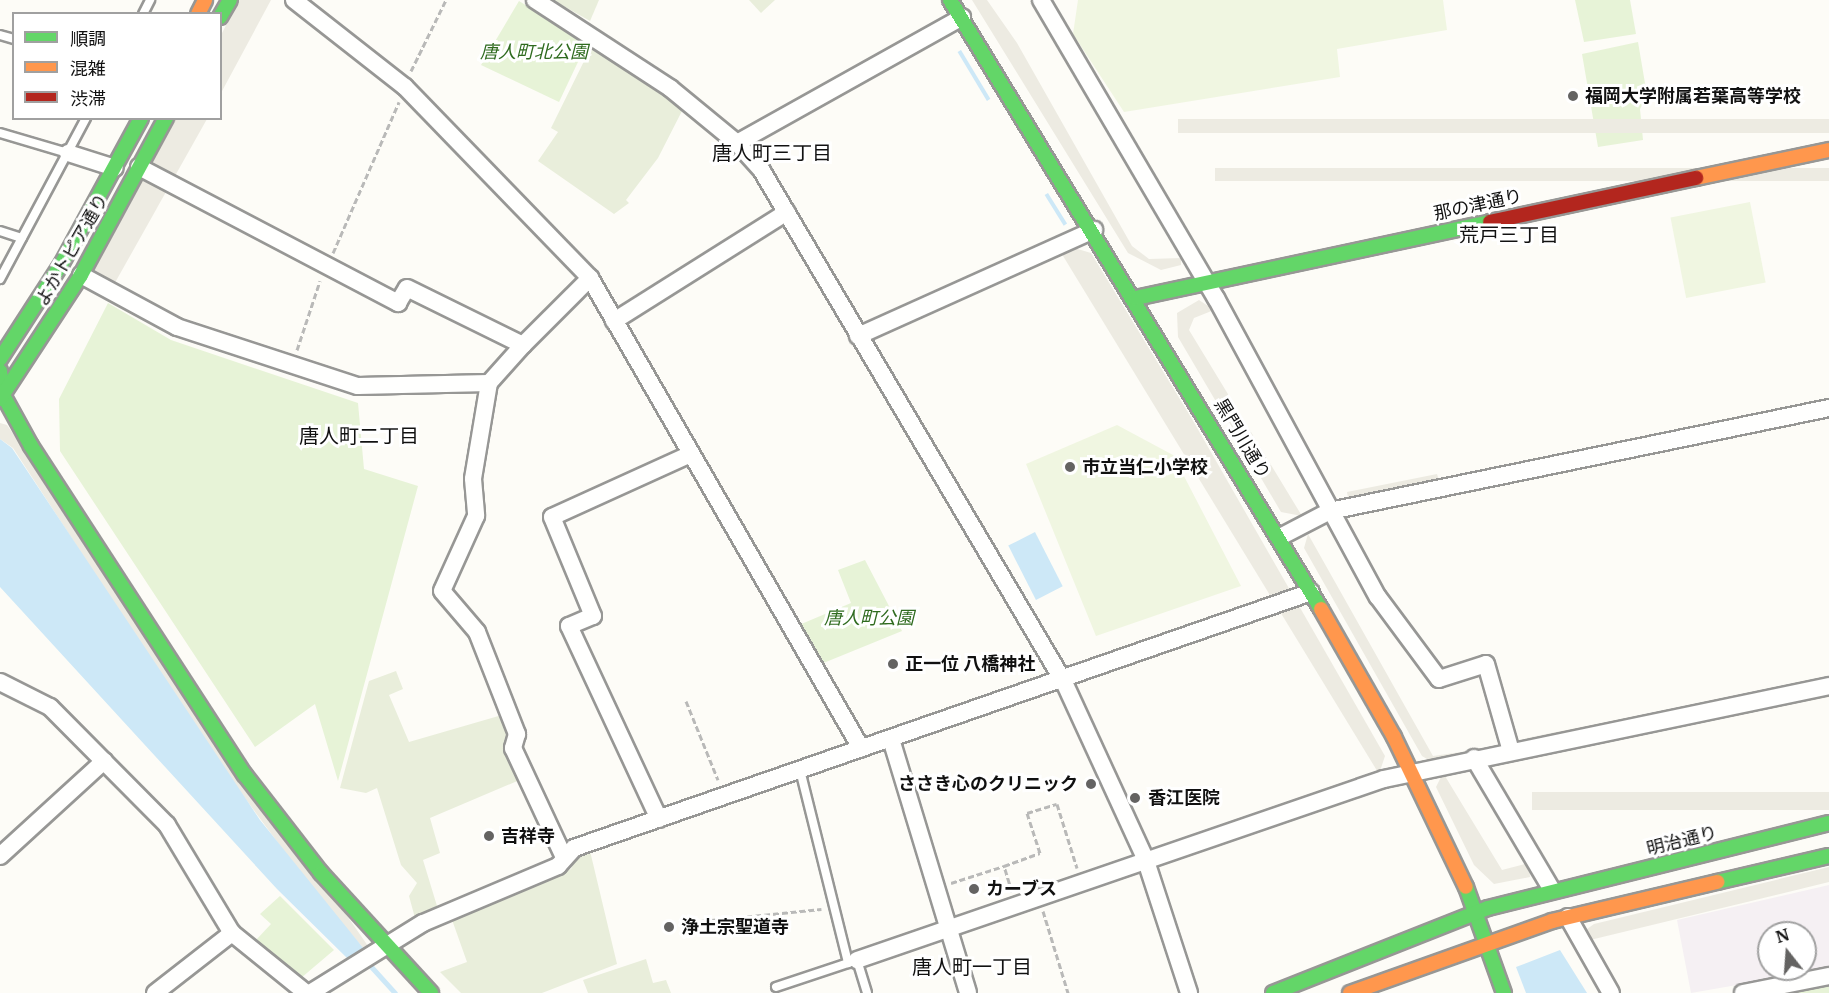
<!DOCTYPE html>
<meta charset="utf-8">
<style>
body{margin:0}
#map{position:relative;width:1829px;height:993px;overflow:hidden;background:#fdfcf7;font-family:Merriweather,"Noto Sans JP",serif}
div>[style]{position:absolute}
.industrial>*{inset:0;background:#f5f0f3}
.green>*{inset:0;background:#e7f3d7}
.cemetery>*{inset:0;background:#e9eedb}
.pitch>*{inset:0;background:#f0f6e1;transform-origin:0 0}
.plaza>*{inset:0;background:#edebe2;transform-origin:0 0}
.water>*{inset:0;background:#cde8f7;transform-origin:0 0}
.stream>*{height:5px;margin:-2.5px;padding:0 2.5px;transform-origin:2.5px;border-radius:2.5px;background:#cde8f7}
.path>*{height:3px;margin-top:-1.5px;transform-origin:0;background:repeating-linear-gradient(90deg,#b9b9b8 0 6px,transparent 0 9px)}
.roads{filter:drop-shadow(2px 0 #979795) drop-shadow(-2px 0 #979795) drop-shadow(0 2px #979795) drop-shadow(0 -2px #979795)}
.lane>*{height:8px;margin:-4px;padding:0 4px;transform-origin:4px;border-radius:4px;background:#fffffe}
.street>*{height:16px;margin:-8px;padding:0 8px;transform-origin:8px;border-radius:8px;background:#fffffe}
.fast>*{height:14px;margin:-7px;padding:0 7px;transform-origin:7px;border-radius:7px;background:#63d668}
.slow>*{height:14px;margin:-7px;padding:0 7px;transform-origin:7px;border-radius:7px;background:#ff974d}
.jam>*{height:14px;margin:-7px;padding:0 7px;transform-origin:7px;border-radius:7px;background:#b3261e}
.dots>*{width:16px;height:16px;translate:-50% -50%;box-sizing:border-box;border:3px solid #fff;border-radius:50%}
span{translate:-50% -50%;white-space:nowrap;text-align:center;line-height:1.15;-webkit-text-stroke:6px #fff;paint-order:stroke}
.park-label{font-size:18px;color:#2f6b1f;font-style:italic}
.poi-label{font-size:18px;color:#111;font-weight:700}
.left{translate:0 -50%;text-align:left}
.right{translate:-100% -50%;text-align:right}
.street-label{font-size:18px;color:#111}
.neighbourhood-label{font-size:20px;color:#111}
.legend{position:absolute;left:12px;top:12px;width:210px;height:108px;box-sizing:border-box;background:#fff;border:2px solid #a0a0a0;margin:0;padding:8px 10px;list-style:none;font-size:18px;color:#111}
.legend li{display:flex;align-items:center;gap:12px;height:30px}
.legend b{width:30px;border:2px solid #a0a0a0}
.north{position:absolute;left:1757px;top:921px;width:60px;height:60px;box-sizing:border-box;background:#fff;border:2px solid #a0a0a0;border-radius:50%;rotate:343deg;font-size:16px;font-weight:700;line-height:24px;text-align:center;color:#111}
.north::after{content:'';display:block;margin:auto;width:21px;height:27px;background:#646362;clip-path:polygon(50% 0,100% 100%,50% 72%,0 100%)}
</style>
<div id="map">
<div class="industrial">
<i style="clip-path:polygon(evenodd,1829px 885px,1829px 969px,1691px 993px,1677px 920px,1829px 885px,1769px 933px,1805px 933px,1805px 969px,1769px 969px,1769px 933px)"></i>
</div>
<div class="green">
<i style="clip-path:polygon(1575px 0,1630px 0,1636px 34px,1584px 42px)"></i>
<i style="clip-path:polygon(519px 1px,587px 43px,559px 102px,481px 65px)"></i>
<i style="clip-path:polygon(1638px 42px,1647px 95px,1640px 109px,1643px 140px,1598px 147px,1582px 54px)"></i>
<i style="clip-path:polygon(108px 303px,171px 340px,358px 403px,364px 469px,418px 486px,338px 781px,315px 704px,255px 747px,60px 451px,59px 399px)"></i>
<i style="clip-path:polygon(865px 560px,902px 631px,821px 664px,799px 625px,851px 603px,838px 570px)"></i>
<i style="clip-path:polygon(280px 896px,334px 950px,301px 978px,256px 940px,271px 924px,260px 914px)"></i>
<i style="clip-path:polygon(1829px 982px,1829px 993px,1775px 993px)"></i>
</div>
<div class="cemetery">
<i style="clip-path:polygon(553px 0,599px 0,590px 21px)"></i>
<i style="clip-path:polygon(749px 0,775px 0,761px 13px)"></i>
<i style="clip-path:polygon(592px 45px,683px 109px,658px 158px,626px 200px,629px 203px,614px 214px,538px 161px,558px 132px,551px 128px)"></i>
<i style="clip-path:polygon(396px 671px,403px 689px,389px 695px,409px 742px,502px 715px,513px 736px,505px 741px,522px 779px,430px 818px,440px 853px,423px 860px,437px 906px,415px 918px,409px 896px,417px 883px,401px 865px,377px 788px,366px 793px,340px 788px,369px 681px)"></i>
<i style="clip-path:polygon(590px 851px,617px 964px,542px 993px,461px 993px,440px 972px,467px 962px,451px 917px,571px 869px,577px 856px)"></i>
<i style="clip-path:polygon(646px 959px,653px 983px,666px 980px,671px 993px,588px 993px,583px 980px)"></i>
</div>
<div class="pitch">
<i style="clip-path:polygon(1078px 0,1443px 0,1447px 30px,1337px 49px,1340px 77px,1124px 112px,1073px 34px)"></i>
<i style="left:1750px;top:202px;width:82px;height:81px;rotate:79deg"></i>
<i style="clip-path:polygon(1117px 425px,1173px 455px,1241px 586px,1096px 636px,1026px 464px)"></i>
</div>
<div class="plaza">
<i style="clip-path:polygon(239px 0,271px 0,221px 93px,221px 35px)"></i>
<i style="clip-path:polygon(972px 0,987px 0,1017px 43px,1132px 246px,1149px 259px,1181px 258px,1181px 265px,1161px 270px,1128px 253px)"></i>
<i style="clip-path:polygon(175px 119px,207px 119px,112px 288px,94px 270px)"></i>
<i style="left:1829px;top:119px;width:14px;height:651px;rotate:90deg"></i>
<i style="left:1829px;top:168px;width:13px;height:614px;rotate:90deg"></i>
<i style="clip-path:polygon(1071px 247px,1091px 253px,1192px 419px,1385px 756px,1379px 774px,1060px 251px)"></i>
<i style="clip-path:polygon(1199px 300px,1214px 310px,1194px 318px,1189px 330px,1302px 516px,1281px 512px,1178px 337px,1177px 313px)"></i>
<i style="clip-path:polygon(1829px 398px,1829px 402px,1336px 503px,1333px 501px,1348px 498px,1347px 492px,1437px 474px,1439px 480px)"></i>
<i style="clip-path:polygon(0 423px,7px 425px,368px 946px,364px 949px,310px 886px,210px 751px,13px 448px,0 439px)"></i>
<i style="clip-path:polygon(1308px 534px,1433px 756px,1503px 746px,1432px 762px,1422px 756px,1304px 548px)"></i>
<i style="clip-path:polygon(1829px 677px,1829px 681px,1512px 741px)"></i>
<i style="clip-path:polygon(1829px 690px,1829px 697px,1490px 765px,1488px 773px,1487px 764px)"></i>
<i style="clip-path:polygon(1469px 766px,1477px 775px,1469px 770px,1445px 776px,1502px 870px,1529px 863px,1530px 877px,1494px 884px,1474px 865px,1436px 787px,1443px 773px)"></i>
<i style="left:1829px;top:792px;width:18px;height:297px;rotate:90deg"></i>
<i style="clip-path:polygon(1829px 867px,1829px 882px,1586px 941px,1587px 929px,1594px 924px)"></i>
</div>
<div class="water">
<i style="left:961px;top:50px;width:57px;height:4px;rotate:59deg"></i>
<i style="left:1048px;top:193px;width:36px;height:4px;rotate:58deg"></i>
<i style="clip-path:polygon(0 439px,12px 448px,260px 820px,364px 949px,359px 953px,348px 959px,277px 889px,0 587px)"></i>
<i style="left:1035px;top:532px;width:61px;height:30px;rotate:63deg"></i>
<i style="clip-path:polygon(1560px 950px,1587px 993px,1526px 993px,1516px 967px)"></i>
</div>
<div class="stream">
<i style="left:366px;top:961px;width:43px;rotate:47.8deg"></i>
</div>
<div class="path">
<i style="left:411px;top:71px;width:79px;rotate:-63.8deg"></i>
<i style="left:333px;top:253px;width:165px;rotate:-66.4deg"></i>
<i style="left:297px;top:350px;width:73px;rotate:-71.6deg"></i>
<i style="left:686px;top:701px;width:85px;rotate:67.9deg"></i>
<i style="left:951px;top:883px;width:56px;rotate:-17.8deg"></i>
<i style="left:1012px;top:892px;width:27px;rotate:-107deg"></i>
<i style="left:1004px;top:866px;width:38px;rotate:-20deg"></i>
<i style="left:1040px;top:853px;width:42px;rotate:-108deg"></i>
<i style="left:1027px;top:813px;width:31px;rotate:-17deg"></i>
<i style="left:1057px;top:804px;width:67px;rotate:72.6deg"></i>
<i style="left:1043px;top:911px;width:86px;rotate:73deg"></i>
<i style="left:701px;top:921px;width:121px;rotate:-5.7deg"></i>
</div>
<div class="roads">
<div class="lane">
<i style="left:143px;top:14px;width:16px;rotate:-63deg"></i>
<i style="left:0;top:35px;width:15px;rotate:16deg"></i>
<i style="left:0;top:133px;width:71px;rotate:16.4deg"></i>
<i style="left:0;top:231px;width:23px;rotate:18deg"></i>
<i style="left:0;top:279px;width:183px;rotate:-61.9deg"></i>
<i style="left:800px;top:770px;width:199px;rotate:76deg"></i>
<i style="left:848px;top:963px;width:9px;rotate:-18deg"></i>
<i style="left:857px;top:960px;width:34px;rotate:73deg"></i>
<i style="left:776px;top:987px;width:76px;rotate:-18.4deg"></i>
</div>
<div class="street">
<i style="left:294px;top:0;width:141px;rotate:38.1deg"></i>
<i style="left:405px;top:87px;width:266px;rotate:45.9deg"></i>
<i style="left:590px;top:278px;width:543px;rotate:60.03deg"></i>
<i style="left:535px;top:0;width:161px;rotate:33.1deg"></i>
<i style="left:670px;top:88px;width:87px;rotate:39.4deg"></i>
<i style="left:737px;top:143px;width:38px;rotate:48deg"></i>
<i style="left:762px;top:171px;width:594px;rotate:59.42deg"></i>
<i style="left:1064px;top:682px;width:194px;rotate:65.3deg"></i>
<i style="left:1145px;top:858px;width:142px;rotate:71.9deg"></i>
<i style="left:1041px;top:0;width:346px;rotate:59.6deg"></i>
<i style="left:1216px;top:298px;width:340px;rotate:61.6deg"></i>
<i style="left:1378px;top:597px;width:102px;rotate:53.4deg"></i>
<i style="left:1439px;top:679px;width:49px;rotate:-17.7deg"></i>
<i style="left:1486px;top:664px;width:91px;rotate:74deg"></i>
<i style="left:737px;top:143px;width:258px;rotate:-29.2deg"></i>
<i style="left:68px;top:153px;width:49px;rotate:17.7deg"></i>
<i style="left:139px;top:167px;width:293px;rotate:27.7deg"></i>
<i style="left:398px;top:303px;width:17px;rotate:-59deg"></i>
<i style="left:407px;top:288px;width:129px;rotate:26.2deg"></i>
<i style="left:523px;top:345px;width:95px;rotate:-45deg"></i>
<i style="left:81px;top:275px;width:109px;rotate:28.4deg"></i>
<i style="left:177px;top:327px;width:190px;rotate:18.1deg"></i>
<i style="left:358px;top:386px;width:131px;rotate:-1.3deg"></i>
<i style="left:489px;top:383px;width:51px;rotate:-48.2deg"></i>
<i style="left:614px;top:321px;width:204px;rotate:-32.2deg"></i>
<i style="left:858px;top:336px;width:259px;rotate:-24.2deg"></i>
<i style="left:489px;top:383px;width:97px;rotate:99.5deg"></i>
<i style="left:473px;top:479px;width:37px;rotate:85deg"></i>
<i style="left:476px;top:516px;width:82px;rotate:114.4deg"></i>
<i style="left:442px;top:591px;width:54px;rotate:49.5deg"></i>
<i style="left:477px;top:632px;width:110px;rotate:68.6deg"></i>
<i style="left:517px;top:734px;width:15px;rotate:106deg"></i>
<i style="left:513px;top:748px;width:118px;rotate:65deg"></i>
<i style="left:1280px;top:537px;width:56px;rotate:-27.5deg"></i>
<i style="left:1330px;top:511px;width:510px;rotate:-11.66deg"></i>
<i style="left:0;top:682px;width:56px;rotate:26.6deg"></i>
<i style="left:50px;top:707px;width:166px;rotate:45.2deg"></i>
<i style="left:167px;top:825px;width:126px;rotate:59deg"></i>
<i style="left:232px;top:933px;width:95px;rotate:39deg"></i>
<i style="left:891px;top:739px;width:265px;rotate:73.1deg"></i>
<i style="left:1474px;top:758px;width:153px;rotate:59.4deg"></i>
<i style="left:659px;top:819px;width:213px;rotate:-115deg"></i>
<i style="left:569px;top:626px;width:26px;rotate:-23deg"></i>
<i style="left:593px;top:616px;width:107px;rotate:-112.5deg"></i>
<i style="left:552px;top:517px;width:153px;rotate:-24.4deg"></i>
<i style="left:0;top:856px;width:141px;rotate:-42.4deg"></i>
<i style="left:1568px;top:917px;width:87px;rotate:60.5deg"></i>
<i style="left:857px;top:960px;width:557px;rotate:-18.96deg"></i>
<i style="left:1384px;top:779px;width:455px;rotate:-11.8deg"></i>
<i style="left:155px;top:993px;width:98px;rotate:-37.9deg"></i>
<i style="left:310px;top:993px;width:133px;rotate:-31.8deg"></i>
<i style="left:423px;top:923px;width:147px;rotate:-22.9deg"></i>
<i style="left:558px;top:866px;width:24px;rotate:-48deg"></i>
<i style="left:574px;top:848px;width:780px;rotate:-19.15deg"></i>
<i style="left:1743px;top:993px;width:88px;rotate:-11.2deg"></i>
</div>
<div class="fast">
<i style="left:950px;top:0;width:713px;rotate:58.65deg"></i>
<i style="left:220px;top:17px;width:20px;rotate:-60deg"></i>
<i style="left:1136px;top:298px;width:362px;rotate:-12.1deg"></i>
<i style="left:0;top:359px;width:114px;rotate:-57.1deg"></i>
<i style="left:62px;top:263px;width:165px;rotate:-61.4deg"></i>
<i style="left:0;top:371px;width:24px;rotate:83deg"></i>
<i style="left:3px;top:395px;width:58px;rotate:61.2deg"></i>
<i style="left:31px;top:446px;width:392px;rotate:57deg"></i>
<i style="left:245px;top:775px;width:124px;rotate:52.2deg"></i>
<i style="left:321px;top:873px;width:163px;rotate:47.5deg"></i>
<i style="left:0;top:399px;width:148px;rotate:-56.8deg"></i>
<i style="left:81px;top:275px;width:179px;rotate:-61.6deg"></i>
<i style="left:1717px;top:882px;width:115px;rotate:-13.1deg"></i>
<i style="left:1466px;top:887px;width:113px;rotate:70.3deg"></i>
<i style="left:1273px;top:993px;width:231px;rotate:-21.6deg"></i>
<i style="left:1488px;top:908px;width:351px;rotate:-14deg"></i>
</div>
<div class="slow">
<i style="left:198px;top:14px;width:16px;rotate:-63deg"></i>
<i style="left:1696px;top:178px;width:136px;rotate:-11.9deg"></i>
<i style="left:1321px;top:609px;width:147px;rotate:60.3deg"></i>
<i style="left:1394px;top:737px;width:166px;rotate:64.4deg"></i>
<i style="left:1350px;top:993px;width:214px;rotate:-19.6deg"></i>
<i style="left:1552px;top:921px;width:170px;rotate:-13.3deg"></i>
</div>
<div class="jam">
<i style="left:1490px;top:222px;width:211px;rotate:-12.1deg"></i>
</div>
</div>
<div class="dots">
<i style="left:1573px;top:96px;background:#646362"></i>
<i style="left:1070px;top:467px;background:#646362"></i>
<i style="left:893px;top:664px;background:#646362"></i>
<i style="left:1091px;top:784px;background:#646362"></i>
<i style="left:1135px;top:798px;background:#646362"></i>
<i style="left:489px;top:836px;background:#646362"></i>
<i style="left:974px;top:889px;background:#646362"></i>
<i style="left:669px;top:927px;background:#646362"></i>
</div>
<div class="park-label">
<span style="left:534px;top:52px">唐人町北公園</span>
<span style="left:869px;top:618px">唐人町公園</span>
</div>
<div class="poi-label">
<span class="left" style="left:1585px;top:96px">福岡大学附属若葉高等学校</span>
<span class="left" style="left:1082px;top:467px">市立当仁小学校</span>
<span class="left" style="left:905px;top:664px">正一位 八橋神社</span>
<span class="right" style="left:1078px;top:784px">ささき心のクリニック</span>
<span class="left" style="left:1148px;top:798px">香江医院</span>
<span class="left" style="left:501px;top:836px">吉祥寺</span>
<span class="left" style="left:986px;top:889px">カーブス</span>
<span class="left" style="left:681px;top:927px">浄土宗聖道寺</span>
</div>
<div class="street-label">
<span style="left:1478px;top:205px;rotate:-12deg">那の津通り</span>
<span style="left:72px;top:250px;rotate:-60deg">よかトピア通り</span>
<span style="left:1242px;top:439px;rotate:59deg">黒門川通り</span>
<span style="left:1682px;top:841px;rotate:-14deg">明治通り</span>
</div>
<div class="neighbourhood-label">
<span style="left:772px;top:152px">唐人町三丁目</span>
<span style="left:1509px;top:234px">荒戸三丁目</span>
<span style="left:359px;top:435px">唐人町二丁目</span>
<span style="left:972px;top:966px">唐人町一丁目</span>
</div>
<ul class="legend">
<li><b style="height:8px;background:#63d668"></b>順調</li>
<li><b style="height:8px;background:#ff974d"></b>混雑</li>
<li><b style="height:8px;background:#b3261e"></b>渋滞</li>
</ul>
<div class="north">N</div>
</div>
